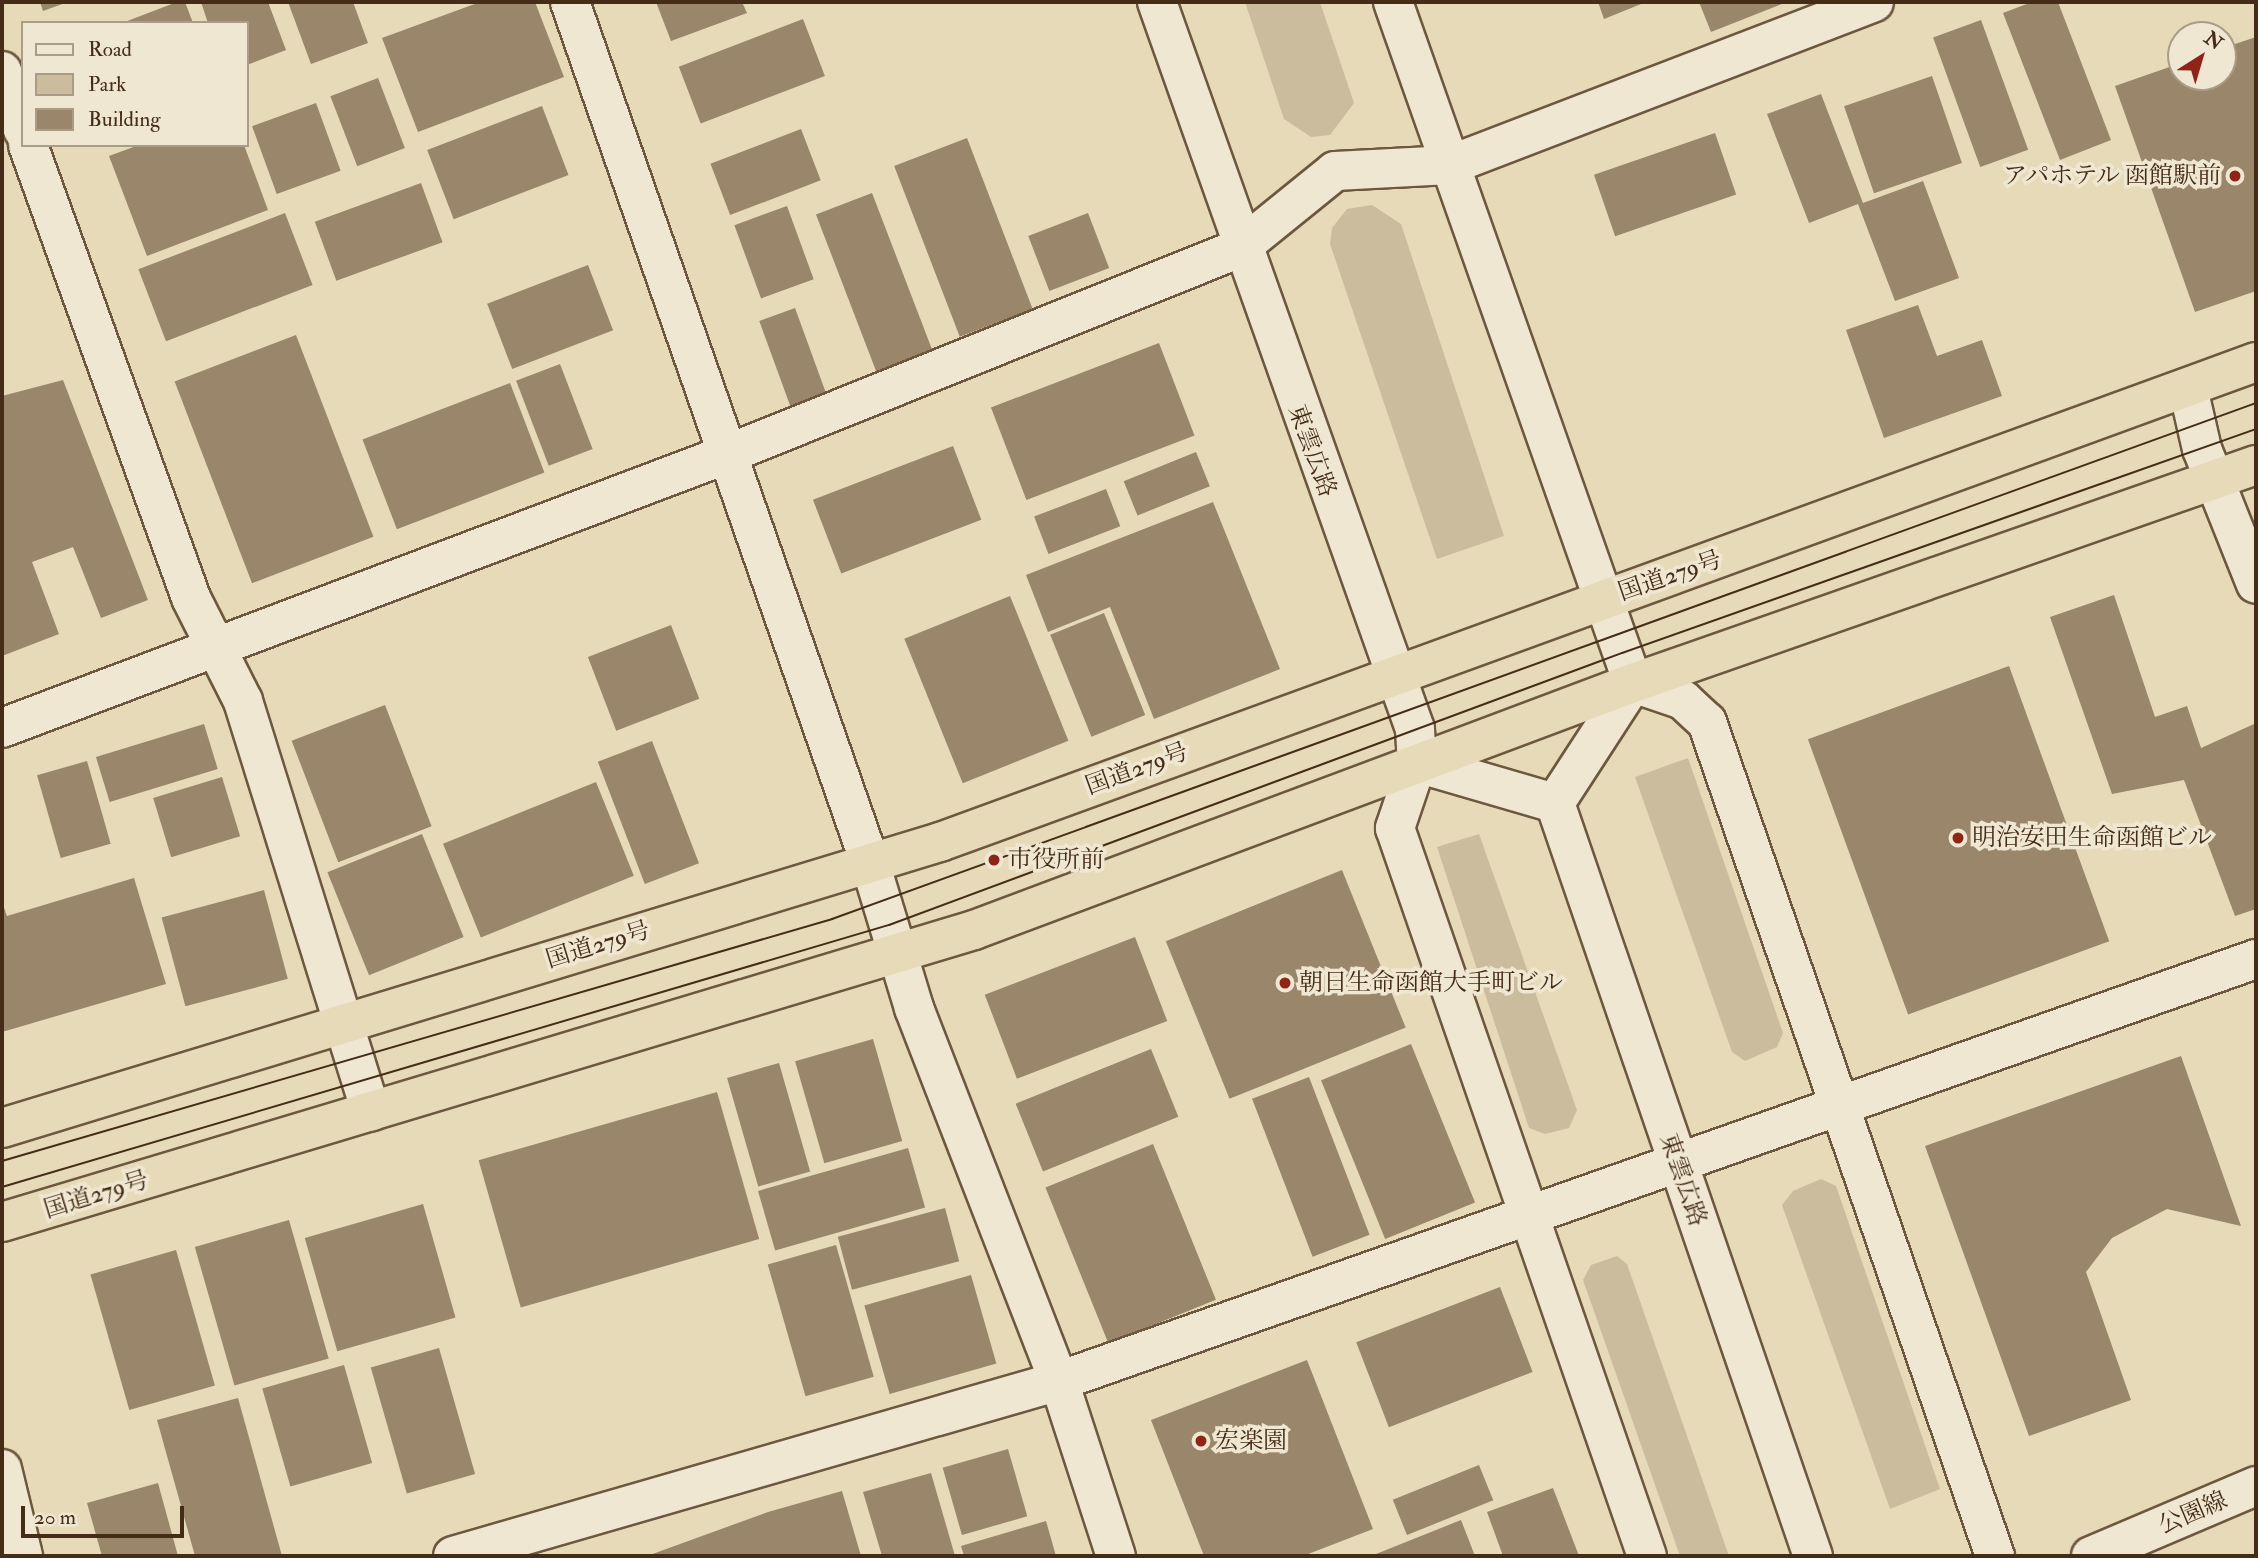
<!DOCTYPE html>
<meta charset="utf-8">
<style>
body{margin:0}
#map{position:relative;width:2258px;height:1558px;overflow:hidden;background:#e6dab9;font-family:"IM FELL Double Pica","Noto Serif JP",serif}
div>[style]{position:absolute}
.green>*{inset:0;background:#cbbc9d}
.building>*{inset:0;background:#99866b;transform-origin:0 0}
.roads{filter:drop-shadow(2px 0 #6d583f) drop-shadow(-2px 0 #6d583f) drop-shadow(0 2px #6d583f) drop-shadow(0 -2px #6d583f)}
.minor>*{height:38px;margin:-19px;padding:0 19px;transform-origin:19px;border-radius:19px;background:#efe7d2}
.highway>*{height:38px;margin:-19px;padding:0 19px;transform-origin:19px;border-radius:19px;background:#e6dab9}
.tram>*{height:2px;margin:-1px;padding:0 1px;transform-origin:1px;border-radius:1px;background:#452c16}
.dots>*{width:19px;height:19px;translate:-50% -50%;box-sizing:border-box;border:4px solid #efe7d2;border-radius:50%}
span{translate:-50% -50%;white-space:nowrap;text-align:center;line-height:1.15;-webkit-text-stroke:7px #efe7d2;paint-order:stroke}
.poi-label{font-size:24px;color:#452c16}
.right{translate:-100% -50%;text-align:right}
.left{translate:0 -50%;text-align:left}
.street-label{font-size:24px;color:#452c16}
.frame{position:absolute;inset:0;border:4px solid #452c16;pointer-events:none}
.legend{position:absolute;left:21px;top:21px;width:228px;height:126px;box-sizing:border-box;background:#efe7d2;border:2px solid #ab9c87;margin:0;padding:9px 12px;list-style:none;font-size:21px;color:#452c16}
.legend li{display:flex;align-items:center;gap:14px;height:35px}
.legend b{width:35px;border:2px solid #ab9c87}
.north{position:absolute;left:2167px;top:21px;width:70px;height:70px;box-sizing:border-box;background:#efe7d2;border:2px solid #ab9c87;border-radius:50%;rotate:37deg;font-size:19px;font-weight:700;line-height:28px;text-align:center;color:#452c16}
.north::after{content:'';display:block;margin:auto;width:24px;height:32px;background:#8f2418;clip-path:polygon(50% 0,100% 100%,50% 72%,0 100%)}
.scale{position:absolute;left:21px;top:1506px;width:163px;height:32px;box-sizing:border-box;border:4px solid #452c16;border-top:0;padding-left:9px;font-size:21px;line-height:24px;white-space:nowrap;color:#452c16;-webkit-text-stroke:5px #efe7d2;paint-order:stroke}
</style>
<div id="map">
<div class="green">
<i style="clip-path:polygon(1245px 2px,1320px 2px,1354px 103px,1330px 135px,1311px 137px,1284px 119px)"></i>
<i style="clip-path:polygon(1372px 205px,1401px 224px,1504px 536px,1437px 559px,1330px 244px,1332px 228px,1347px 209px)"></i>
<i style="clip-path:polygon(1688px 758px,1783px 1033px,1777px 1047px,1745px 1061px,1732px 1052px,1635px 777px)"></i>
<i style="clip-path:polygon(1479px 834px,1577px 1110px,1569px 1128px,1545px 1134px,1529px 1128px,1437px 847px)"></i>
<i style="clip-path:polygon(1821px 1179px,1836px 1186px,1940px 1489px,1890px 1509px,1782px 1205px,1793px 1191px)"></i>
<i style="clip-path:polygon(1617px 1256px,1627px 1264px,1729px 1556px,1680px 1556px,1583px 1280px,1591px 1265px)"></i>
</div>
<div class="building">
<i style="clip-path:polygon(40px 2px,68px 2px,43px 11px)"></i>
<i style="clip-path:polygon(185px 2px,193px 23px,122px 23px,177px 2px)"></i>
<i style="clip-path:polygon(201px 2px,268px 2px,286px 50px,247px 65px,247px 23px,208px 23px)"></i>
<i style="clip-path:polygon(288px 2px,353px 2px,368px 43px,311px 64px)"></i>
<i style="clip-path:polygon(480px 2px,535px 2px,564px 77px,418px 132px,382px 38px)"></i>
<i style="clip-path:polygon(656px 2px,742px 2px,747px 13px,671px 41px)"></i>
<i style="clip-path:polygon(1598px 2px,1646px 2px,1604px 19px)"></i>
<i style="clip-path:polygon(1699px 2px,1787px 2px,1711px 32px)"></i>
<i style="clip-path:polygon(2032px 2px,2058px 2px,2111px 140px,2060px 160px,2003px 13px)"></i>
<i style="left:803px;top:19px;width:61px;height:133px;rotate:69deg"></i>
<i style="left:1981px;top:20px;width:138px;height:51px;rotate:70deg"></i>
<i style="clip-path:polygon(2256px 37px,2256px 291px,2195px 312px,2115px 86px,2181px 63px,2181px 77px,2223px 77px,2223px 48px)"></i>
<i style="left:1932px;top:76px;width:92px;height:93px;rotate:71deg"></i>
<i style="left:378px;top:78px;width:75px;height:51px;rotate:69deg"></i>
<i style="clip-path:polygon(1821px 94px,1863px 203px,1923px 181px,1959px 278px,1895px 301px,1858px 204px,1809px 223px,1767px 114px)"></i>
<i style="left:316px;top:103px;width:72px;height:68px;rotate:70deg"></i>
<i style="left:542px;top:106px;width:74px;height:123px;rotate:69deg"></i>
<i style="left:801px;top:129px;width:55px;height:97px;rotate:69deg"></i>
<i style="left:1715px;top:133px;width:65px;height:128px;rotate:71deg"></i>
<i style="left:967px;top:138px;width:183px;height:78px;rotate:69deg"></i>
<i style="clip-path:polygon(139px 145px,244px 145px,268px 210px,147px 256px,109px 156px)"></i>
<i style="left:421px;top:183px;width:63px;height:113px;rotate:70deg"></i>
<i style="left:872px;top:193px;width:174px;height:60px;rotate:69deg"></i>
<i style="left:787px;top:206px;width:78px;height:56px;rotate:70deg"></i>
<i style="left:285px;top:213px;width:77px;height:157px;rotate:69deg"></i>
<i style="left:1088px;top:213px;width:59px;height:64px;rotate:69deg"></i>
<i style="left:588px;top:265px;width:70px;height:108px;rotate:69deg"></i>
<i style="clip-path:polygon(1918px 305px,1937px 356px,1982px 340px,2002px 396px,1884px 438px,1846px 330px)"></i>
<i style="left:795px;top:308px;width:98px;height:38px;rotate:70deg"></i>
<i style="left:296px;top:335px;width:216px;height:130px;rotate:69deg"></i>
<i style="left:1159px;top:343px;width:99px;height:180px;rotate:69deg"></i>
<i style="left:560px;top:364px;width:91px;height:47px;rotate:69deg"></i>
<i style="clip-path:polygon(63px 380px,148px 600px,101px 618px,73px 547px,32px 562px,59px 634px,2px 656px,2px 396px)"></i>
<i style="left:510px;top:383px;width:96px;height:158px;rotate:69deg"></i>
<i style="left:953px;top:446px;width:79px;height:150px;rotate:69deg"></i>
<i style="left:1196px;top:452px;width:37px;height:78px;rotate:68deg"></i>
<i style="left:1106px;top:489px;width:40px;height:77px;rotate:69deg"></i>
<i style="clip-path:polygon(1213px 502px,1280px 669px,1154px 719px,1110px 607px,1048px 632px,1026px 575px)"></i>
<i style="clip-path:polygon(2114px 595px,2155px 717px,2187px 706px,2201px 748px,2254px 724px,2256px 909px,2235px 916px,2184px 780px,2112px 794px,2050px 617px)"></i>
<i style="left:1010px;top:596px;width:156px;height:114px;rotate:68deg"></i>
<i style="left:1104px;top:613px;width:110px;height:58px;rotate:68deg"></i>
<i style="left:671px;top:625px;width:79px;height:89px;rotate:69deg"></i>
<i style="left:2009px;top:666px;width:293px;height:214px;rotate:70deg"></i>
<i style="left:385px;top:705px;width:130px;height:100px;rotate:69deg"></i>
<i style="left:204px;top:724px;width:47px;height:113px;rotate:73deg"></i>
<i style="left:652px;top:741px;width:131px;height:58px;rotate:69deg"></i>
<i style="left:87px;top:761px;width:86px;height:52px;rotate:74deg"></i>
<i style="left:222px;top:777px;width:62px;height:72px;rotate:73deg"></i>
<i style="left:596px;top:782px;width:101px;height:165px;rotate:68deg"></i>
<i style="left:422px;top:834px;width:111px;height:102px;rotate:68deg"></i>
<i style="left:1342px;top:870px;width:170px;height:190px;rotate:68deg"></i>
<i style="clip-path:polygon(134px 878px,166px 984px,2px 1032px,2px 902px,7px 916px)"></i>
<i style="left:264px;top:890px;width:92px;height:106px;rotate:75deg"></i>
<i style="left:1135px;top:937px;width:90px;height:161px;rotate:69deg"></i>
<i style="left:873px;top:1039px;width:106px;height:81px;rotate:74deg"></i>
<i style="left:1411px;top:1044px;width:171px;height:97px;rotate:68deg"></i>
<i style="left:1151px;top:1049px;width:73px;height:146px;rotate:68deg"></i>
<i style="clip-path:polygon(2181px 1056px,2241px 1226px,2167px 1209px,2112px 1238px,2086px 1272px,2131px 1400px,2029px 1436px,1925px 1146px)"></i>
<i style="left:779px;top:1063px;width:113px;height:54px;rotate:74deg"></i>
<i style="left:1309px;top:1077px;width:169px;height:61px;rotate:69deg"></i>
<i style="left:717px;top:1092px;width:153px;height:248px;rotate:74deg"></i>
<i style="left:1153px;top:1144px;width:168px;height:116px;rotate:68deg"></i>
<i style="left:908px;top:1148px;width:62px;height:156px;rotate:74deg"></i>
<i style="left:423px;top:1204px;width:118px;height:123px;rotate:74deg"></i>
<i style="left:945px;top:1208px;width:55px;height:111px;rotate:75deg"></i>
<i style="left:289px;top:1220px;width:144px;height:98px;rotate:74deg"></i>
<i style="left:836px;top:1245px;width:137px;height:71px;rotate:74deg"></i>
<i style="left:176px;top:1250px;width:141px;height:89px;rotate:74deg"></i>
<i style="left:971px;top:1275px;width:92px;height:111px;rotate:74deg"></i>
<i style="left:1500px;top:1287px;width:91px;height:154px;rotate:69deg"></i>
<i style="left:439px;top:1348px;width:131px;height:71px;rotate:74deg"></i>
<i style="clip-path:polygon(1307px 1360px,1373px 1529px,1303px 1556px,1204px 1556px,1151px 1420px)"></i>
<i style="left:344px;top:1365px;width:102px;height:85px;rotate:74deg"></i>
<i style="clip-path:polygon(238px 1398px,282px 1556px,195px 1556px,157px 1420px)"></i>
<i style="left:1008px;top:1449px;width:70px;height:68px;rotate:74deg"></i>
<i style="left:1479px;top:1465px;width:38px;height:93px;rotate:68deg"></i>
<i style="clip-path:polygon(931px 1473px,955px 1556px,882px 1556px,863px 1492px)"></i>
<i style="clip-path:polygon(158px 1483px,178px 1556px,102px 1556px,87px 1503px)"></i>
<i style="clip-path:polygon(1553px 1488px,1579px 1556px,1503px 1556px,1487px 1512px)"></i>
<i style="clip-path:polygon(842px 1491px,861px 1556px,647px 1556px,768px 1512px)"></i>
<i style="clip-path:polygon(1461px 1520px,1475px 1556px,1371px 1556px)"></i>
<i style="clip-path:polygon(1046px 1521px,1056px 1556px,964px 1556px,961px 1546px)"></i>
</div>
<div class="roads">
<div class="minor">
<i style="left:570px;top:2px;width:912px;rotate:70.79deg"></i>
<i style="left:870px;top:863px;width:152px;rotate:73.1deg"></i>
<i style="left:914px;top:1008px;width:400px;rotate:68.8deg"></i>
<i style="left:1059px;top:1381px;width:184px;rotate:72deg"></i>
<i style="left:1157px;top:2px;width:771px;rotate:70.46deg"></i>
<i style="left:1415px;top:729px;width:34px;rotate:87deg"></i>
<i style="left:1417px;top:763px;width:144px;rotate:16.2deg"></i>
<i style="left:1393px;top:2px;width:722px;rotate:70.59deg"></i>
<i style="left:1633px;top:683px;width:143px;rotate:123deg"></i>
<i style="left:2px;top:71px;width:63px;rotate:70.4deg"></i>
<i style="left:28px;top:145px;width:481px;rotate:70.2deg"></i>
<i style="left:191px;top:598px;width:115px;rotate:63.2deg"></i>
<i style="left:243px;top:701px;width:430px;rotate:72.7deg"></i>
<i style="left:2188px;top:388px;width:63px;rotate:77.1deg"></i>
<i style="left:2202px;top:449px;width:145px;rotate:68.2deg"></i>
<i style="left:1633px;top:683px;width:53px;rotate:18.8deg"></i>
<i style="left:1683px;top:700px;width:33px;rotate:43deg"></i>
<i style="left:1707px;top:722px;width:882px;rotate:70.95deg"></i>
<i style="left:2px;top:728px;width:773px;rotate:-20.69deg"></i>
<i style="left:725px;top:455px;width:555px;rotate:-21.9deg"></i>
<i style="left:1240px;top:248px;width:122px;rotate:-39deg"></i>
<i style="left:1335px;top:171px;width:115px;rotate:-3deg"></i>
<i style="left:1450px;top:165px;width:454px;rotate:-21deg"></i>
<i style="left:1417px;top:763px;width:69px;rotate:108.7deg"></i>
<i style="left:1395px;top:828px;width:770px;rotate:70.91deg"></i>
<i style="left:1555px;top:803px;width:796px;rotate:71.09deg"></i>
<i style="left:2px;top:1469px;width:89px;rotate:76.4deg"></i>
<i style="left:453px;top:1556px;width:631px;rotate:-16.11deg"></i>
<i style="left:1059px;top:1381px;width:1269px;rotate:-19.42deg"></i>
<i style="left:2091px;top:1556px;width:179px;rotate:-23deg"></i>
</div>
<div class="highway">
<i style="left:2px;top:1128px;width:981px;rotate:-16.96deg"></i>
<i style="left:940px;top:842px;width:1401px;rotate:-20.04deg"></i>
<i style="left:2px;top:1222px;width:1015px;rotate:-16.72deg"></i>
<i style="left:974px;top:930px;width:704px;rotate:-20.55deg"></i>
<i style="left:1633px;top:683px;width:660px;rotate:-19.29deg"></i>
</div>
</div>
<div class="tram">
<i style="left:2px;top:1161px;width:865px;rotate:-16.25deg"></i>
<i style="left:832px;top:919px;width:1515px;rotate:-19.92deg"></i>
<i style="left:2px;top:1187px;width:925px;rotate:-16.46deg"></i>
<i style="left:889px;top:925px;width:782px;rotate:-20.36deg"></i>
<i style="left:1622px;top:653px;width:672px;rotate:-19.46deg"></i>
</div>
<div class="dots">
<i style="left:2235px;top:176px;background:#8f2418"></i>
<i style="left:1958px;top:838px;background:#8f2418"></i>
<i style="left:994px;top:860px;background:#8f2418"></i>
<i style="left:1285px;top:983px;background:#8f2418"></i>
<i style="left:1201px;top:1441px;background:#8f2418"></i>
</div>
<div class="poi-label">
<span class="right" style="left:2221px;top:176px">アパホテル 函館駅前</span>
<span class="left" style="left:1972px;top:838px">明治安田生命函館ビル</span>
<span class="left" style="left:1008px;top:860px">市役所前</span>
<span class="left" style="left:1299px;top:983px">朝日生命函館大手町ビル</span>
<span class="left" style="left:1215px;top:1441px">宏楽園</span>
</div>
<div class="street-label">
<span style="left:1312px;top:451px;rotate:70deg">東雲広路</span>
<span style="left:1670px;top:576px;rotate:-19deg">国道279号</span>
<span style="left:1137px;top:769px;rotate:-20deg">国道279号</span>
<span style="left:598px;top:945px;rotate:-17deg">国道279号</span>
<span style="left:1683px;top:1180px;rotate:71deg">東雲広路</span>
<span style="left:96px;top:1195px;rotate:-17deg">国道279号</span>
<span style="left:2193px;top:1513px;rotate:-23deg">公園線</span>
</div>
<div class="frame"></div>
<ul class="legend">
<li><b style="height:9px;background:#efe7d2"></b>Road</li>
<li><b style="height:19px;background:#cbbc9d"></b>Park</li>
<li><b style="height:19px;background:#99866b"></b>Building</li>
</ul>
<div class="north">N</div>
<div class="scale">20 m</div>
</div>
